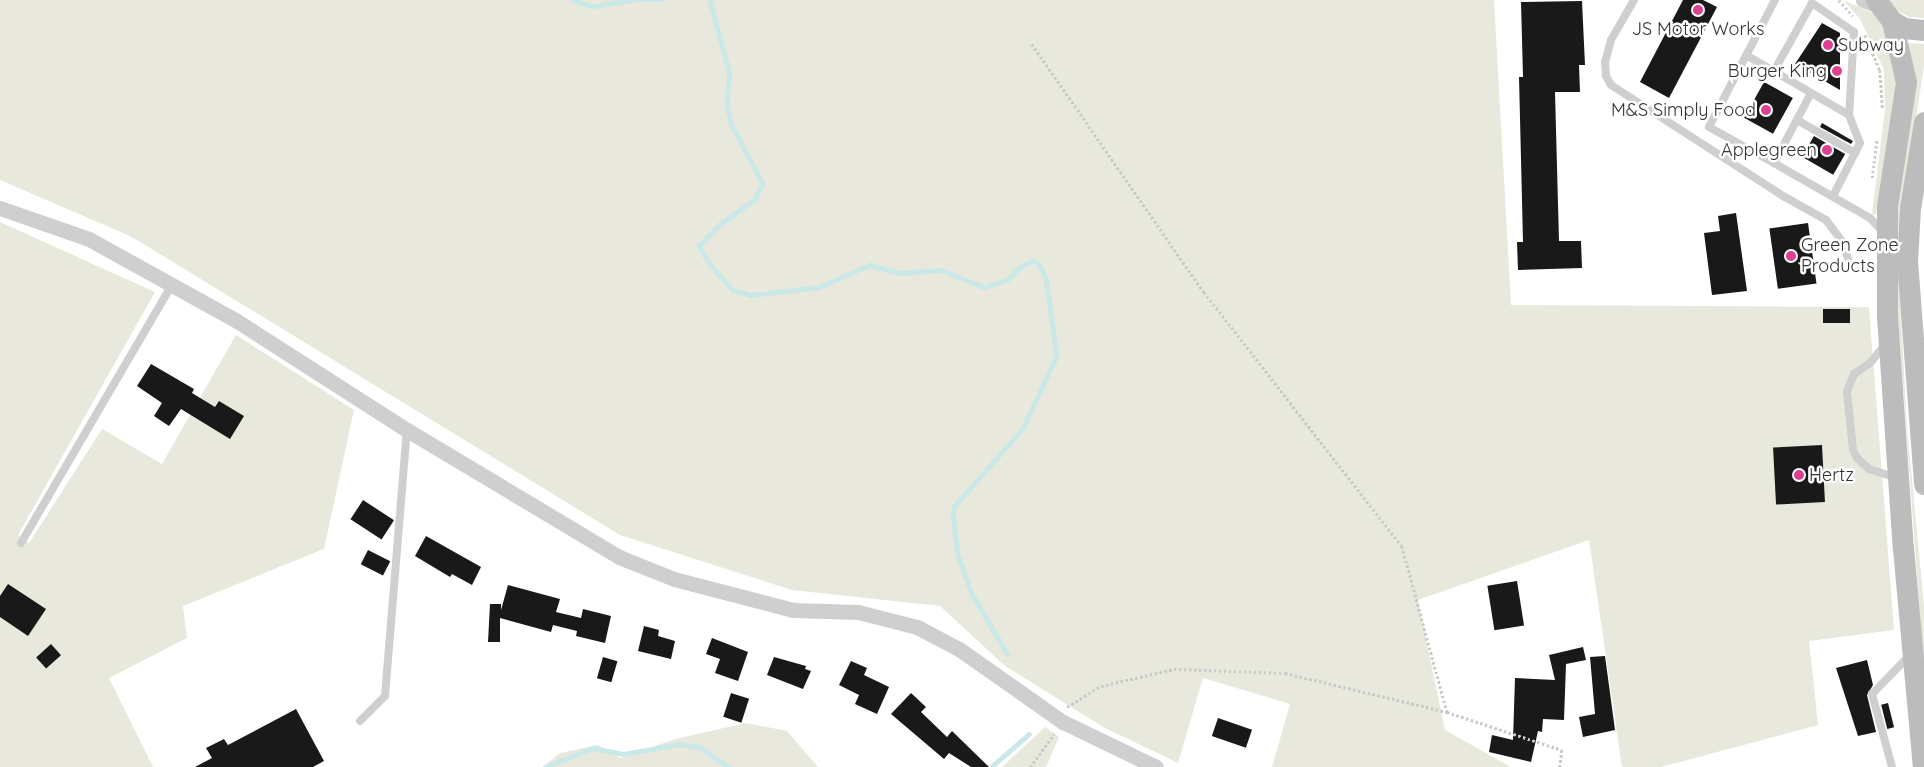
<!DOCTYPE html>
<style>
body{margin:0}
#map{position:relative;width:1924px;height:767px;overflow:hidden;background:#fff;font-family:Quicksand,sans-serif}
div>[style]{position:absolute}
.green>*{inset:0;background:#e8e9dc}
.stream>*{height:4.5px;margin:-2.25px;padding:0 2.25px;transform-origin:2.25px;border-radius:2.25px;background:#c9e8e7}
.building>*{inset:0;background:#191919;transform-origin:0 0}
.path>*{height:2.5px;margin-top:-1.25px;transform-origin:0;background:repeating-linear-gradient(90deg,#c9c9c9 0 2.5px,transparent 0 5px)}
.lane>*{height:8px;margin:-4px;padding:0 4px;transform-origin:4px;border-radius:4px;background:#cfcfcf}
.street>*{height:15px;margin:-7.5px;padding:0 7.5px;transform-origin:7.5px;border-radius:7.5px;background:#cfcfcf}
.secondary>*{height:21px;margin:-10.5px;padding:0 10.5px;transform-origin:10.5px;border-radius:10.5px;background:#bcbcbc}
.dots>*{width:14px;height:14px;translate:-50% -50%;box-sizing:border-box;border:2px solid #fff;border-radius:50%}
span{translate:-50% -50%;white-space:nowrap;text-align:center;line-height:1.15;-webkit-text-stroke:5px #fff;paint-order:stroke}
.poi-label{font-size:18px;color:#323232}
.left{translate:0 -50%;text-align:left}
.right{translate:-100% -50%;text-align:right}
</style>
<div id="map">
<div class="green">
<i style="clip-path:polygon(0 0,1494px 0,1511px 305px,1869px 307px,1894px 630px,1809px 641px,1818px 725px,1661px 767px,1622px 767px,1589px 540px,1418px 600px,1445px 730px,1511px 767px,1272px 767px,1290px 704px,1203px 678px,1178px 763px,1103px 727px,1005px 666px,940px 606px,792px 590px,620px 535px,132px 237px,0 180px)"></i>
<i style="clip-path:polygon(1843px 0,1875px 14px,1887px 29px,1902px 87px,1876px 215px,1872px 214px,1885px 110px,1884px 70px,1860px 19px)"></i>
<i style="clip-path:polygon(1887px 0,1924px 0,1924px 18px,1909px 17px,1897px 11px)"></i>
<i style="clip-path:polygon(1908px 43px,1924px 44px,1924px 66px,1897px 243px,1907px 426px,1924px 605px,1924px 672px,1893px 249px,1894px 220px,1915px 81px)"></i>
<i style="clip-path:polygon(0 222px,155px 292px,18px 535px,29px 543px,102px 429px,162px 464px,236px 335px,354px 410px,324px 549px,183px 606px,187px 638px,109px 678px,153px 767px,0 767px)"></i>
<i style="clip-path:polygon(746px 723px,787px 731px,818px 767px,543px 767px,560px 753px,598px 745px,621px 758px,675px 739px)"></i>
<i style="clip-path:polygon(1045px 727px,1059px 737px,1046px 767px,1002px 767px)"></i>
</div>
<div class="stream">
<i style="left:573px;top:0;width:21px;rotate:17deg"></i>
<i style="left:593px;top:6px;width:38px;rotate:-9deg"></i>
<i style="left:634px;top:0;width:30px"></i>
<i style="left:710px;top:0;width:77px;rotate:74.9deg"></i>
<i style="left:730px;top:74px;width:30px;rotate:96deg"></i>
<i style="left:727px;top:104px;width:22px;rotate:77deg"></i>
<i style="left:732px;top:125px;width:67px;rotate:62.3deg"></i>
<i style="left:763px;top:184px;width:18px;rotate:117deg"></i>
<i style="left:755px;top:200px;width:42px;rotate:144.8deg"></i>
<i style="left:721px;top:224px;width:31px;rotate:135deg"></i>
<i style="left:699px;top:246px;width:21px;rotate:59deg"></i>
<i style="left:710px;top:264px;width:35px;rotate:49deg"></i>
<i style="left:733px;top:290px;width:19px;rotate:16deg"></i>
<i style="left:751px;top:295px;width:68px;rotate:-6.7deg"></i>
<i style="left:819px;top:287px;width:55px;rotate:-23.7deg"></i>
<i style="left:869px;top:265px;width:32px;rotate:14deg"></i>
<i style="left:900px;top:273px;width:41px;rotate:-4.2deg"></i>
<i style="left:941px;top:270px;width:46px;rotate:21.6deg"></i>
<i style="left:984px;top:287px;width:24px;rotate:-17deg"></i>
<i style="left:1007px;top:280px;width:20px;rotate:-45deg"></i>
<i style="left:1021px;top:266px;width:13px;rotate:-23deg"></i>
<i style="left:1033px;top:261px;width:7px;rotate:27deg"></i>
<i style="left:1039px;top:264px;width:15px;rotate:62deg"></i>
<i style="left:1046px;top:277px;width:80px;rotate:82.1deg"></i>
<i style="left:1057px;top:356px;width:81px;rotate:115deg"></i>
<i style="left:1023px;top:429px;width:103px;rotate:131.4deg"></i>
<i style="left:955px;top:506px;width:8px;rotate:104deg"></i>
<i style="left:953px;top:514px;width:41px;rotate:83deg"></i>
<i style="left:958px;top:555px;width:41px;rotate:70.3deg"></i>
<i style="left:972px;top:594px;width:69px;rotate:59.3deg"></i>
<i style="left:545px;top:767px;width:52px;rotate:-21.6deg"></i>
<i style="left:593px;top:748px;width:32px;rotate:11deg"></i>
<i style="left:624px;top:754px;width:56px;rotate:-10.3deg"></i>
<i style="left:679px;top:744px;width:21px;rotate:8deg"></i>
<i style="left:700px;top:747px;width:35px;rotate:35deg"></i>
<i style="left:991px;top:767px;width:50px;rotate:-41deg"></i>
</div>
<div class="building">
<i style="clip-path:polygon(1683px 0,1703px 0,1717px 7px,1669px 98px,1640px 82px)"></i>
<i style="clip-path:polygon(1582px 1px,1585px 65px,1579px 65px,1580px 92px,1555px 92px,1559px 241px,1581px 241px,1582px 268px,1518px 270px,1517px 242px,1523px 242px,1519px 77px,1523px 77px,1521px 2px)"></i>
<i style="clip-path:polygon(1822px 23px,1840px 33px,1840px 90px,1795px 64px)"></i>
<i style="left:1764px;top:82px;width:33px;height:41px;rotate:29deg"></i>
<i style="clip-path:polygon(1822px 123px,1853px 141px,1851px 144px,1820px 127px)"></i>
<i style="left:1814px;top:136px;width:36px;height:24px;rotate:30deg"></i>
<i style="clip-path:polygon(1736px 213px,1747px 291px,1712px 295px,1704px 233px,1720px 231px,1718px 216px)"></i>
<i style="left:1808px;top:223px;width:61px;height:39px;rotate:82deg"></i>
<i style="left:1823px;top:309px;width:27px;height:14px"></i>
<i style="clip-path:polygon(151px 364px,194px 389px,192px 393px,215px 407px,219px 401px,244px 416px,230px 439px,181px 409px,169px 426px,154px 416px,162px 403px,137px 386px)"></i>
<i style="left:1822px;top:445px;width:57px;height:49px;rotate:87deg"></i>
<i style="left:363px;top:500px;width:37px;height:23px;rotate:33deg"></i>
<i style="clip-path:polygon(426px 536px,481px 567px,472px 585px,452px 574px,450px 577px,415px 556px)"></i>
<i style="left:368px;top:550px;width:25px;height:16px;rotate:27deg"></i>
<i style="left:1517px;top:581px;width:45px;height:30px;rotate:81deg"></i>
<i style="clip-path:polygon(8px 584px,46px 609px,28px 636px,0 617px,0 596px)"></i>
<i style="clip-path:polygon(508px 585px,560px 599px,556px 612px,581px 618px,583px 609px,611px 616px,605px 643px,576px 636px,577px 631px,553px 625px,551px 632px,500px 618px,500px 642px,488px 642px,490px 604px,501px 604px,501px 610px)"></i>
<i style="clip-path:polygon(644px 626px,659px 630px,658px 636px,675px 641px,671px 659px,638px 651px)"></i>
<i style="clip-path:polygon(712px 638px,748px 652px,738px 681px,715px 673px,720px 659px,706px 654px)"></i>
<i style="left:51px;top:644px;width:15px;height:20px;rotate:48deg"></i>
<i style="clip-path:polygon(1583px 647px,1586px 660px,1566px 664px,1564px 720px,1543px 719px,1542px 732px,1538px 731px,1531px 762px,1489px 752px,1492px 735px,1513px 740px,1515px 678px,1555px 680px,1549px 655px)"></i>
<i style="clip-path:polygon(1605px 656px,1615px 730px,1583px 737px,1579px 717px,1595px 714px,1590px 657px)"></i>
<i style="left:603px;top:657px;width:15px;height:22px;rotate:16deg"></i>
<i style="clip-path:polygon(774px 657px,806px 666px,805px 669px,811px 671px,803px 689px,767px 675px)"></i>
<i style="clip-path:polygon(1867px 660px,1873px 685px,1867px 695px,1876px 732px,1858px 736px,1836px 668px)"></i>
<i style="clip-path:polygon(851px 661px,867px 668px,864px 675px,889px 687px,877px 714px,855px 704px,859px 695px,839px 685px)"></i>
<i style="left:731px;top:693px;width:19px;height:25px;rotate:18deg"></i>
<i style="clip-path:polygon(911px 693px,926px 707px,921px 712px,947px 737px,952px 731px,989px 767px,971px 767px,949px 753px,944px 759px,891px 714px)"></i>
<i style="left:1888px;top:703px;width:25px;height:7px;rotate:76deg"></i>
<i style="clip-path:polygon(296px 709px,324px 761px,313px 767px,195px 767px,212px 758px,206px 748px,224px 739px,228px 745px)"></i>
<i style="left:1218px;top:718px;width:36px;height:19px;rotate:19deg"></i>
</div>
<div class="path">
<i style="left:1839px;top:0;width:21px;rotate:49deg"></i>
<i style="left:1865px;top:35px;width:38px;rotate:67deg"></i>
<i style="left:1880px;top:70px;width:39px;rotate:86deg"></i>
<i style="left:1032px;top:44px;width:302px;rotate:55.3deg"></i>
<i style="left:1204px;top:292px;width:322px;rotate:52.1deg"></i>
<i style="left:1402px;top:546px;width:172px;rotate:74.8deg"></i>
<i style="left:1872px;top:178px;width:39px;rotate:-83deg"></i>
<i style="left:1067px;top:707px;width:40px;rotate:-32deg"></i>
<i style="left:1101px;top:686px;width:75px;rotate:-13.1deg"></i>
<i style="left:1174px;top:669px;width:111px;rotate:2.1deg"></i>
<i style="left:1285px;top:673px;width:167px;rotate:13.5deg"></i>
<i style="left:1447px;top:712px;width:121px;rotate:18.3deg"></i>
<i style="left:1562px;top:750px;width:17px;rotate:97deg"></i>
<i style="left:1030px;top:767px;width:41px;rotate:-54deg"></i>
</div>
<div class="lane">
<i style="left:1634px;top:0;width:46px;rotate:119.9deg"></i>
<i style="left:1611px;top:40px;width:23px;rotate:105deg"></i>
<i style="left:1605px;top:62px;width:14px;rotate:86deg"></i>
<i style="left:1606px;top:76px;width:10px;rotate:61deg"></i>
<i style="left:1611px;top:85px;width:207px;rotate:32.8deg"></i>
<i style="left:1785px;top:197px;width:47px;rotate:29.3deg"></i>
<i style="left:1826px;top:220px;width:26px;rotate:53deg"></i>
<i style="left:1842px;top:241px;width:18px;rotate:71deg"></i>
<i style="left:1775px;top:0;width:143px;rotate:117.5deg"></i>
<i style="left:1709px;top:127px;width:74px;rotate:29deg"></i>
<i style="left:1774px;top:163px;width:79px;rotate:-62.1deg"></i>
<i style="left:1746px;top:55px;width:119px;rotate:30.2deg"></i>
<i style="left:1774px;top:71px;width:78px;rotate:-60.8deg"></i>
<i style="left:1812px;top:3px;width:51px;rotate:34.6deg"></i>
<i style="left:1854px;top:32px;width:83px;rotate:93.4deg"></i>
<i style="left:1849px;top:115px;width:30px;rotate:69deg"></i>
<i style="left:1860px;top:143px;width:59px;rotate:117deg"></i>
<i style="left:1797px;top:120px;width:67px;rotate:29.6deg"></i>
<i style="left:1774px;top:163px;width:111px;rotate:29.8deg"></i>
<i style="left:1870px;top:218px;width:18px;rotate:47deg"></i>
<i style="left:1884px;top:346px;width:22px;rotate:129deg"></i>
<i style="left:1870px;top:363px;width:19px;rotate:145deg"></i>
<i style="left:1854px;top:374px;width:18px;rotate:112deg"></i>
<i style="left:1847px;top:391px;width:59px;rotate:84.2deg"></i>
<i style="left:1853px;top:450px;width:9px;rotate:63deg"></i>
<i style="left:1857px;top:458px;width:16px;rotate:43deg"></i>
<i style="left:1869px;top:469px;width:28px;rotate:18deg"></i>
<i style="left:21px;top:543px;width:298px;rotate:-59.7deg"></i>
<i style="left:360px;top:721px;width:35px;rotate:-45deg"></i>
<i style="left:385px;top:696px;width:267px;rotate:-85.3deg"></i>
<i style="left:1892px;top:767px;width:76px;rotate:-105.3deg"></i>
<i style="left:1872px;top:694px;width:54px;rotate:-45.7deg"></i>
</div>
<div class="street">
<i style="left:1863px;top:0;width:15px;rotate:20deg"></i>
<i style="left:0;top:208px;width:94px;rotate:19.2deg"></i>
<i style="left:89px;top:239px;width:169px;rotate:29deg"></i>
<i style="left:237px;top:321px;width:202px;rotate:32.7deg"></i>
<i style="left:407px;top:430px;width:247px;rotate:30.9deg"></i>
<i style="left:619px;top:557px;width:59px;rotate:21.8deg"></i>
<i style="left:674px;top:579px;width:123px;rotate:14.6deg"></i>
<i style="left:793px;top:610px;width:65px;rotate:1.8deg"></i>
<i style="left:858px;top:612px;width:61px;rotate:14.3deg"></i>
<i style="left:917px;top:627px;width:47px;rotate:27.6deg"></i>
<i style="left:959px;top:649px;width:127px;rotate:35.1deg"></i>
<i style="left:1063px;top:722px;width:103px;rotate:25.8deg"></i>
</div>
<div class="secondary">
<i style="left:1876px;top:0;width:26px;rotate:53deg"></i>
<i style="left:1892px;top:21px;width:14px;rotate:30deg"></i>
<i style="left:1904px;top:28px;width:20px;rotate:6deg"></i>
<i style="left:1892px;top:21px;width:63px;rotate:77.1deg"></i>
<i style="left:1906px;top:82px;width:125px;rotate:98.7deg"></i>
<i style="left:1887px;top:206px;width:110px;rotate:90deg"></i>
<i style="left:1887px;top:316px;width:233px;rotate:86.1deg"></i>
<i style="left:1903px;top:548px;width:220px;rotate:84.8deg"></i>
<i style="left:1924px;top:122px;width:87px;rotate:99.2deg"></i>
<i style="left:1910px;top:208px;width:53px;rotate:93.2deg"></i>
<i style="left:1907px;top:261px;width:224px;rotate:85.6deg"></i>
</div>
<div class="dots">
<i style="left:1698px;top:10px;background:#dd4090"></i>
<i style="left:1828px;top:45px;background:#dd4090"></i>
<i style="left:1837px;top:71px;background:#dd4090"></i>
<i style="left:1766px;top:110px;background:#dd4090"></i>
<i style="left:1827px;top:150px;background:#dd4090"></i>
<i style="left:1791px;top:256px;background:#dd4090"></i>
<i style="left:1799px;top:475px;background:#dd4090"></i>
</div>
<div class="poi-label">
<span style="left:1698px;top:29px">JS Motor Works</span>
<span class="left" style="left:1838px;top:45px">Subway</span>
<span class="right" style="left:1827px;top:71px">Burger King</span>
<span class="right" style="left:1756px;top:110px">M&amp;S Simply Food</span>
<span class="right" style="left:1817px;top:150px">Applegreen</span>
<span class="left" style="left:1801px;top:256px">Green Zone<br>Products</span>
<span class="left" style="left:1809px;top:475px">Hertz</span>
</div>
</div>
